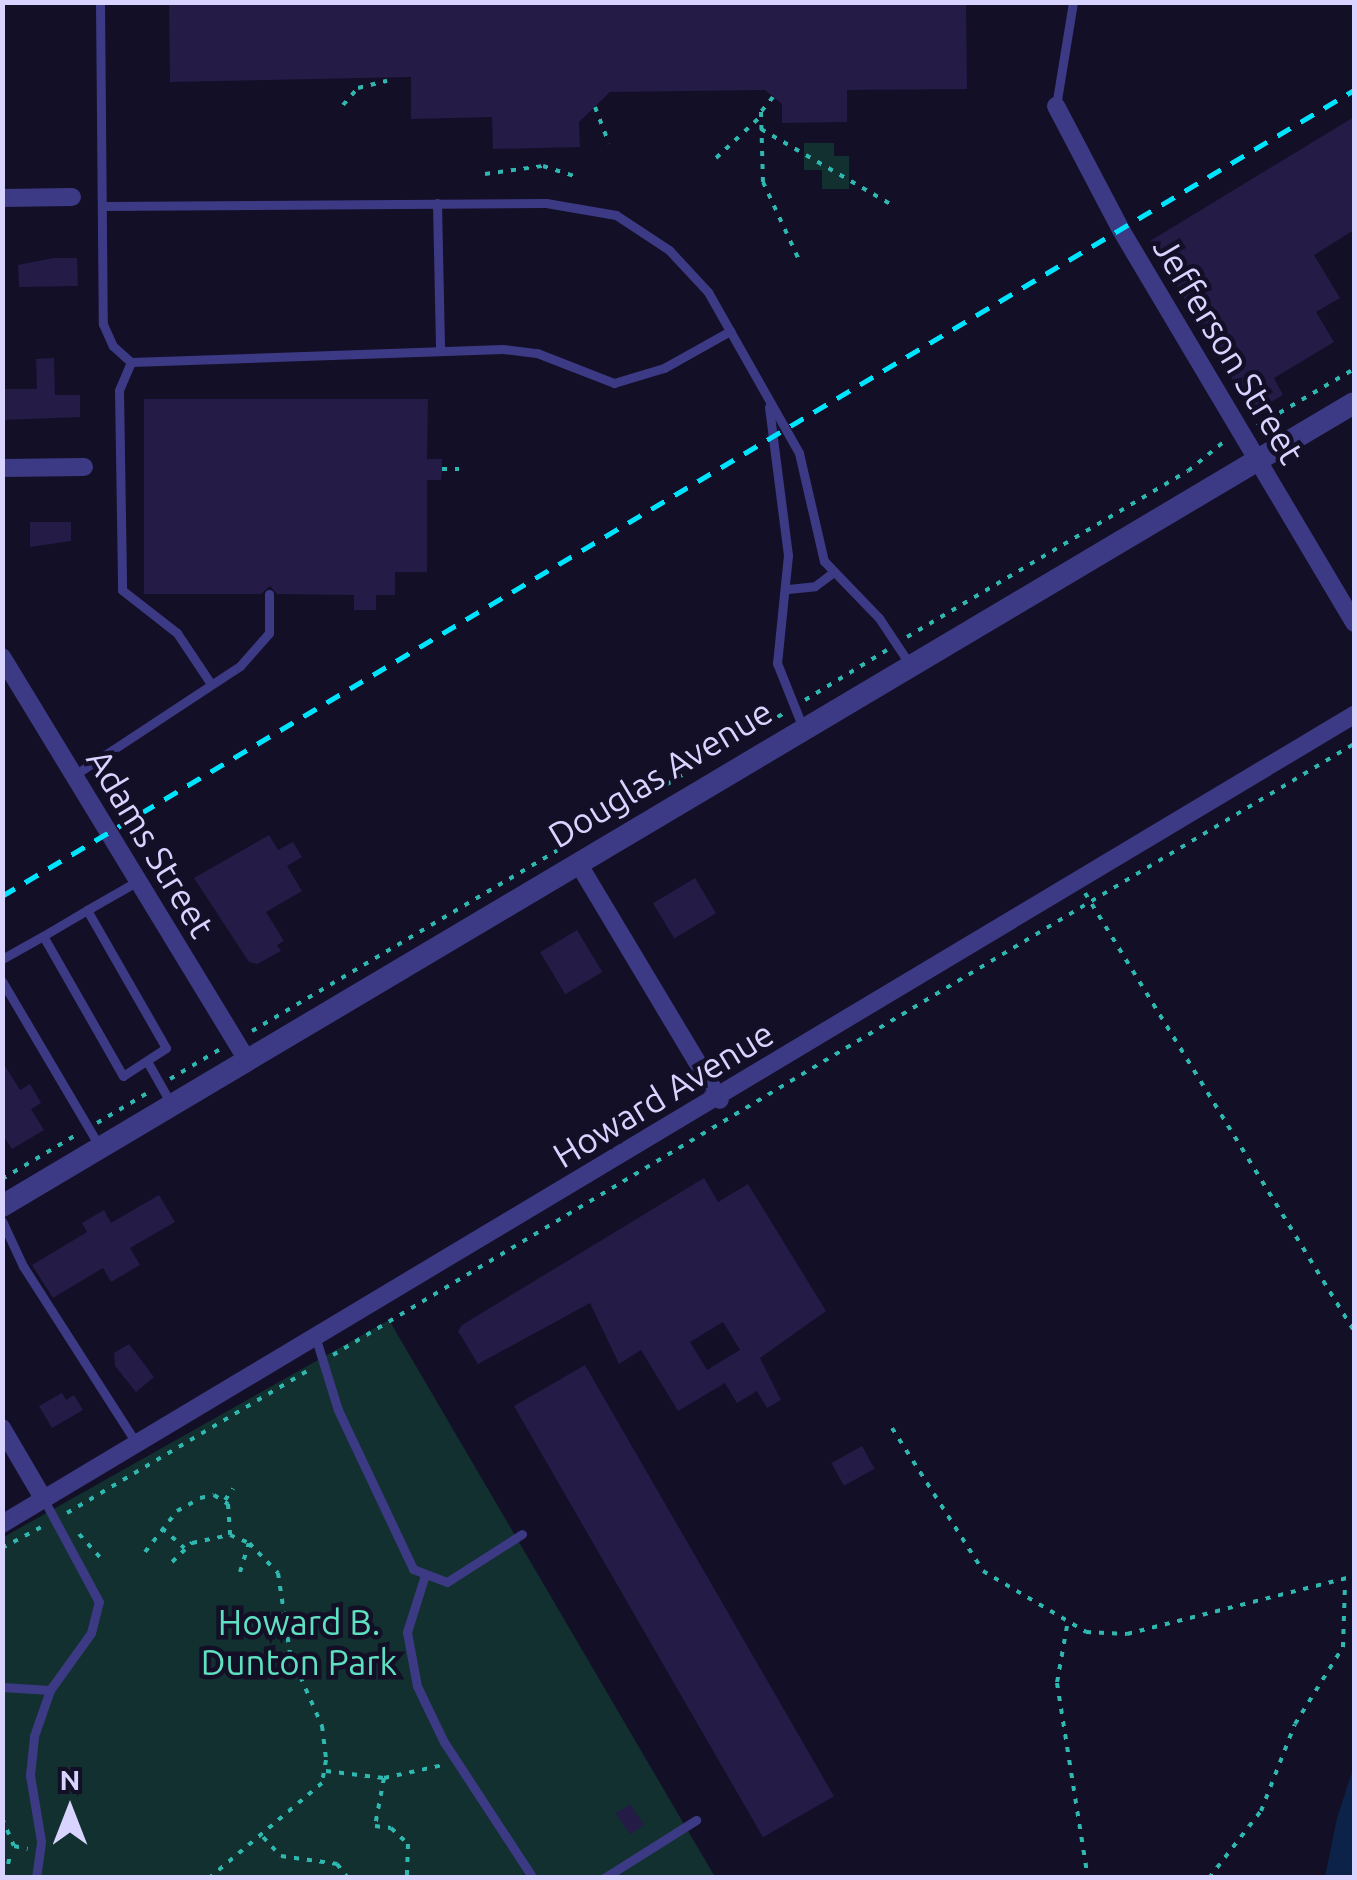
<!DOCTYPE html>
<style>
body{margin:0}
#map{position:relative;width:1357px;height:1880px;overflow:hidden;background:#130f26;font-family:Ubuntu,sans-serif}
div>[style]{position:absolute}
.green>*{inset:0;background:#12302f}
.water>*{inset:0;background:#0c2248}
.building>*{inset:0;background:#241b47;transform-origin:0 0}
.path>*{height:4px;margin-top:-2px;transform-origin:0;background:repeating-linear-gradient(90deg,#2fb8b0 0 5px,transparent 0 13px)}
.service>*{height:9px;margin:-4.5px;padding:0 4.5px;transform-origin:4.5px;border-radius:4.5px;background:#3d3a85}
.minor>*{height:18px;margin:-9px;padding:0 9px;transform-origin:9px;border-radius:9px;background:#3d3a85}
.tertiary>*{height:22px;margin:-11px;padding:0 11px;transform-origin:11px;border-radius:11px;background:#3d3a85}
.rail>*{height:5px;margin-top:-2.5px;transform-origin:0;background:repeating-linear-gradient(90deg,#00e5ff 0 15px,transparent 0 27px)}
span{translate:-50% -50%;white-space:nowrap;text-align:center;line-height:1.15;-webkit-text-stroke:9px #130f26;paint-order:stroke}
.street-label{font-size:35px;color:#d9d4ff}
.park-label{font-size:35px;color:#5fe0c0}
.frame{position:absolute;inset:0;border:5px solid #d9d4ff;pointer-events:none}
.north{position:absolute;left:20px;top:1760px;width:100px;height:100px;-webkit-text-stroke:8px #130f26;paint-order:stroke;rotate:0deg;font-size:28px;font-weight:700;line-height:40px;text-align:center;color:#d9d4ff}
.north::after{content:'';display:block;margin:auto;width:35px;height:45px;background:#d9d4ff;clip-path:polygon(50% 0,100% 100%,50% 72%,0 100%)}
</style>
<div id="map">
<div class="green">
<i style="clip-path:polygon(804px 143px,834px 143px,834px 156px,849px 156px,849px 189px,822px 189px,822px 170px,804px 170px)"></i>
<i style="clip-path:polygon(389px 1320px,715px 1877px,3px 1877px,2px 1538px)"></i>
</div>
<div class="water">
<i style="clip-path:polygon(1354px 1766px,1354px 1877px,1325px 1877px,1337px 1818px)"></i>
</div>
<div class="building">
<i style="clip-path:polygon(169px 2px,966px 2px,967px 89px,847px 90px,847px 122px,782px 123px,782px 104px,765px 90px,610px 92px,579px 122px,580px 147px,493px 149px,492px 117px,411px 119px,411px 77px,170px 82px)"></i>
<i style="clip-path:polygon(1354px 117px,1354px 230px,1314px 255px,1340px 298px,1316px 312px,1334px 342px,1274px 378px,1283px 395px,1252px 413px,1150px 241px)"></i>
<i style="clip-path:polygon(53px 258px,77px 258px,78px 286px,19px 287px,18px 265px)"></i>
<i style="clip-path:polygon(54px 358px,55px 395px,80px 395px,80px 417px,2px 420px,2px 389px,37px 389px,36px 359px)"></i>
<i style="clip-path:polygon(144px 399px,428px 399px,427px 459px,442px 459px,442px 469px,441px 480px,427px 480px,427px 572px,395px 572px,395px 595px,376px 595px,376px 610px,354px 610px,354px 595px,277px 594px,270px 586px,261px 594px,144px 594px)"></i>
<i style="clip-path:polygon(30px 522px,71px 522px,71px 541px,30px 547px)"></i>
<i style="clip-path:polygon(269px 835px,278px 850px,293px 842px,302px 857px,287px 866px,302px 891px,266px 912px,284px 941px,277px 945px,281px 951px,257px 964px,249px 962px,194px 878px)"></i>
<i style="left:695px;top:878px;width:41px;height:49px;rotate:59deg"></i>
<i style="left:577px;top:930px;width:49px;height:43px;rotate:59deg"></i>
<i style="clip-path:polygon(2px 1061px,20px 1090px,30px 1084px,41px 1103px,31px 1109px,44px 1130px,12px 1149px,2px 1134px)"></i>
<i style="clip-path:polygon(evenodd,704px 1178px,718px 1202px,748px 1184px,826px 1311px,760px 1358px,781px 1400px,767px 1408px,757px 1391px,737px 1403px,725px 1383px,678px 1411px,641px 1350px,619px 1364px,590px 1303px,478px 1364px,458px 1331px,462px 1325px,704px 1178px,723px 1322px,740px 1350px,707px 1370px,690px 1342px,723px 1322px)"></i>
<i style="clip-path:polygon(159px 1195px,175px 1222px,130px 1248px,140px 1265px,111px 1282px,103px 1268px,53px 1298px,32px 1265px,87px 1232px,82px 1223px,104px 1210px,111px 1223px)"></i>
<i style="clip-path:polygon(129px 1344px,154px 1377px,136px 1392px,115px 1366px,114px 1353px)"></i>
<i style="left:585px;top:1365px;width:498px;height:82px;rotate:60deg"></i>
<i style="clip-path:polygon(62px 1393px,66px 1400px,74px 1395px,83px 1410px,52px 1428px,39px 1406px)"></i>
<i style="left:862px;top:1446px;width:26px;height:35px;rotate:61deg"></i>
<i style="left:630px;top:1804px;width:25px;height:17px;rotate:56deg"></i>
</div>
<div class="path">
<i style="left:773px;top:97px;width:19px;rotate:129deg"></i>
<i style="left:761px;top:112px;width:70px;rotate:88.4deg"></i>
<i style="left:763px;top:182px;width:86px;rotate:65.2deg"></i>
<i style="left:343px;top:105px;width:23px;rotate:-49deg"></i>
<i style="left:358px;top:88px;width:30px;rotate:-14deg"></i>
<i style="left:595px;top:107px;width:39px;rotate:69deg"></i>
<i style="left:761px;top:129px;width:151px;rotate:30.1deg"></i>
<i style="left:716px;top:158px;width:62px;rotate:-43deg"></i>
<i style="left:485px;top:174px;width:59px;rotate:-7.9deg"></i>
<i style="left:543px;top:166px;width:33px;rotate:18deg"></i>
<i style="left:1257px;top:426px;width:113px;rotate:-30.4deg"></i>
<i style="left:442px;top:469px;width:17px"></i>
<i style="left:907px;top:637px;width:326px;rotate:-30.6deg"></i>
<i style="left:1188px;top:471px;width:49px;rotate:-39.2deg"></i>
<i style="left:805px;top:700px;width:96px;rotate:-31.4deg"></i>
<i style="left:600px;top:825px;width:215px;rotate:-31.3deg"></i>
<i style="left:1085px;top:893px;width:514px;rotate:58.44deg"></i>
<i style="left:252px;top:1031px;width:375px;rotate:-30.6deg"></i>
<i style="left:170px;top:1079px;width:61px;rotate:-30.8deg"></i>
<i style="left:97px;top:1123px;width:61px;rotate:-30.8deg"></i>
<i style="left:2px;top:1179px;width:86px;rotate:-30.7deg"></i>
<i style="left:333px;top:1355px;width:1190px;rotate:-30.9deg"></i>
<i style="left:892px;top:1428px;width:169px;rotate:57.5deg"></i>
<i style="left:983px;top:1571px;width:120px;rotate:30.6deg"></i>
<i style="left:1086px;top:1632px;width:41px;rotate:2.8deg"></i>
<i style="left:1127px;top:1634px;width:234px;rotate:-14.3deg"></i>
<i style="left:225px;top:1500px;width:14px;rotate:-54deg"></i>
<i style="left:67px;top:1513px;width:285px;rotate:-30.6deg"></i>
<i style="left:162px;top:1528px;width:30px;rotate:42deg"></i>
<i style="left:79px;top:1534px;width:39px;rotate:48deg"></i>
<i style="left:2px;top:1548px;width:49px;rotate:-28.1deg"></i>
<i style="left:145px;top:1552px;width:52px;rotate:-52deg"></i>
<i style="left:177px;top:1511px;width:26px;rotate:-29deg"></i>
<i style="left:200px;top:1498px;width:14px;rotate:-12deg"></i>
<i style="left:214px;top:1495px;width:17px;rotate:33deg"></i>
<i style="left:228px;top:1504px;width:31px;rotate:86deg"></i>
<i style="left:172px;top:1562px;width:28px;rotate:-44deg"></i>
<i style="left:192px;top:1543px;width:39px;rotate:-12deg"></i>
<i style="left:230px;top:1535px;width:21px;rotate:23deg"></i>
<i style="left:249px;top:1543px;width:42px;rotate:46deg"></i>
<i style="left:278px;top:1573px;width:81px;rotate:81.5deg"></i>
<i style="left:290px;top:1653px;width:80px;rotate:66.3deg"></i>
<i style="left:322px;top:1726px;width:34px;rotate:83deg"></i>
<i style="left:326px;top:1760px;width:23px;rotate:100deg"></i>
<i style="left:322px;top:1783px;width:148px;rotate:139.9deg"></i>
<i style="left:240px;top:1572px;width:30px;rotate:-73deg"></i>
<i style="left:269px;top:1616px;width:19px;rotate:21deg"></i>
<i style="left:1067px;top:1626px;width:58px;rotate:100deg"></i>
<i style="left:1057px;top:1683px;width:197px;rotate:81deg"></i>
<i style="left:326px;top:1771px;width:58px;rotate:6.9deg"></i>
<i style="left:384px;top:1778px;width:60px;rotate:-12.4deg"></i>
<i style="left:384px;top:1778px;width:49px;rotate:100.6deg"></i>
<i style="left:375px;top:1826px;width:16px;rotate:7deg"></i>
<i style="left:391px;top:1828px;width:23px;rotate:43deg"></i>
<i style="left:408px;top:1844px;width:34px;rotate:92deg"></i>
<i style="left:2px;top:1818px;width:30px;rotate:67deg"></i>
<i style="left:14px;top:1846px;width:14px;rotate:12deg"></i>
<i style="left:263px;top:1837px;width:26px;rotate:47deg"></i>
<i style="left:281px;top:1856px;width:57px;rotate:8.1deg"></i>
<i style="left:337px;top:1864px;width:18px;rotate:52deg"></i>
<i style="left:8px;top:1864px;width:12px;rotate:-76deg"></i>
<i style="left:1209px;top:1878px;width:85px;rotate:-52.2deg"></i>
<i style="left:1261px;top:1811px;width:93px;rotate:-68.7deg"></i>
<i style="left:1295px;top:1724px;width:91px;rotate:-58.1deg"></i>
<i style="left:1343px;top:1647px;width:65px;rotate:-88.2deg"></i>
</div>
<div class="service">
<i style="left:100px;top:2px;width:322px;rotate:89.5deg"></i>
<i style="left:103px;top:324px;width:24px;rotate:66deg"></i>
<i style="left:113px;top:346px;width:24px;rotate:42deg"></i>
<i style="left:131px;top:362px;width:372px;rotate:-2deg"></i>
<i style="left:503px;top:349px;width:34px;rotate:7deg"></i>
<i style="left:537px;top:353px;width:83px;rotate:21.3deg"></i>
<i style="left:614px;top:383px;width:52px;rotate:-16.7deg"></i>
<i style="left:664px;top:368px;width:76px;rotate:-29.3deg"></i>
<i style="left:1056px;top:106px;width:105px;rotate:-80.7deg"></i>
<i style="left:437px;top:203px;width:148px;rotate:88.8deg"></i>
<i style="left:102px;top:206px;width:444px;rotate:-0.4deg"></i>
<i style="left:546px;top:203px;width:71px;rotate:9.7deg"></i>
<i style="left:616px;top:215px;width:64px;rotate:33.4deg"></i>
<i style="left:669px;top:250px;width:57px;rotate:47.1deg"></i>
<i style="left:708px;top:292px;width:185px;rotate:60.5deg"></i>
<i style="left:799px;top:453px;width:111px;rotate:77deg"></i>
<i style="left:824px;top:561px;width:79px;rotate:46deg"></i>
<i style="left:879px;top:618px;width:54px;rotate:56.3deg"></i>
<i style="left:131px;top:362px;width:30px;rotate:113deg"></i>
<i style="left:119px;top:390px;width:200px;rotate:89.1deg"></i>
<i style="left:122px;top:590px;width:70px;rotate:38deg"></i>
<i style="left:177px;top:633px;width:61px;rotate:56.3deg"></i>
<i style="left:769px;top:407px;width:149px;rotate:82.7deg"></i>
<i style="left:788px;top:555px;width:109px;rotate:95.8deg"></i>
<i style="left:777px;top:663px;width:70px;rotate:68.2deg"></i>
<i style="left:788px;top:589px;width:27px;rotate:-6deg"></i>
<i style="left:815px;top:586px;width:21px;rotate:-37deg"></i>
<i style="left:73px;top:776px;width:200px;rotate:-33.4deg"></i>
<i style="left:240px;top:666px;width:44px;rotate:-48.7deg"></i>
<i style="left:269px;top:633px;width:39px;rotate:-90deg"></i>
<i style="left:87px;top:910px;width:159px;rotate:60.2deg"></i>
<i style="left:166px;top:1048px;width:51px;rotate:146.9deg"></i>
<i style="left:123px;top:1076px;width:161px;rotate:-119.7deg"></i>
<i style="left:43px;top:936px;width:51px;rotate:-30.6deg"></i>
<i style="left:87px;top:910px;width:56px;rotate:-29.7deg"></i>
<i style="left:2px;top:959px;width:47px;rotate:-29.3deg"></i>
<i style="left:2px;top:981px;width:191px;rotate:59.5deg"></i>
<i style="left:147px;top:1061px;width:47px;rotate:60.7deg"></i>
<i style="left:2px;top:1221px;width:50px;rotate:65deg"></i>
<i style="left:23px;top:1266px;width:210px;rotate:57.4deg"></i>
<i style="left:316px;top:1339px;width:74px;rotate:72.8deg"></i>
<i style="left:338px;top:1410px;width:176px;rotate:64.7deg"></i>
<i style="left:413px;top:1569px;width:36px;rotate:21deg"></i>
<i style="left:447px;top:1582px;width:89px;rotate:-32.6deg"></i>
<i style="left:424px;top:1578px;width:57px;rotate:107.5deg"></i>
<i style="left:407px;top:1632px;width:55px;rotate:79.5deg"></i>
<i style="left:417px;top:1686px;width:62px;rotate:64.3deg"></i>
<i style="left:444px;top:1742px;width:163px;rotate:56.8deg"></i>
<i style="left:2px;top:1687px;width:48px;rotate:3.6deg"></i>
<i style="left:36px;top:1878px;width:37px;rotate:-82deg"></i>
<i style="left:41px;top:1841px;width:67px;rotate:-99.5deg"></i>
<i style="left:30px;top:1775px;width:39px;rotate:-84deg"></i>
<i style="left:34px;top:1736px;width:49px;rotate:-70.8deg"></i>
<i style="left:50px;top:1690px;width:70px;rotate:-54.3deg"></i>
<i style="left:91px;top:1633px;width:32px;rotate:-76deg"></i>
<i style="left:99px;top:1602px;width:116px;rotate:-118.3deg"></i>
<i style="left:604px;top:1878px;width:109px;rotate:-32.2deg"></i>
</div>
<div class="minor">
<i style="left:1056px;top:106px;width:140px;rotate:62.3deg"></i>
<i style="left:1121px;top:230px;width:457px;rotate:59.3deg"></i>
<i style="left:2px;top:198px;width:70px;rotate:-0.8deg"></i>
<i style="left:2px;top:468px;width:82px;rotate:-0.7deg"></i>
<i style="left:2px;top:657px;width:472px;rotate:58.7deg"></i>
<i style="left:578px;top:863px;width:276px;rotate:59.1deg"></i>
<i style="left:2px;top:1428px;width:83px;rotate:59.7deg"></i>
<i style="left:2px;top:1524px;width:1576px;rotate:-30.9deg"></i>
</div>
<div class="tertiary">
<i style="left:2px;top:1206px;width:1572px;rotate:-30.71deg"></i>
</div>
<div class="rail">
<i style="left:2px;top:896px;width:1574px;rotate:-30.8deg"></i>
</div>
<div class="street-label">
<span style="left:1229px;top:350px;rotate:59deg">Jefferson Street</span>
<span style="left:660px;top:773px;rotate:-31deg">Douglas Avenue</span>
<span style="left:151px;top:843px;rotate:59deg">Adams Street</span>
<span style="left:663px;top:1094px;rotate:-31deg">Howard Avenue</span>
</div>
<div class="park-label">
<span style="left:299px;top:1642px">Howard B.<br>Dunton Park</span>
</div>
<div class="frame"></div>
<div class="north">N</div>
</div>
